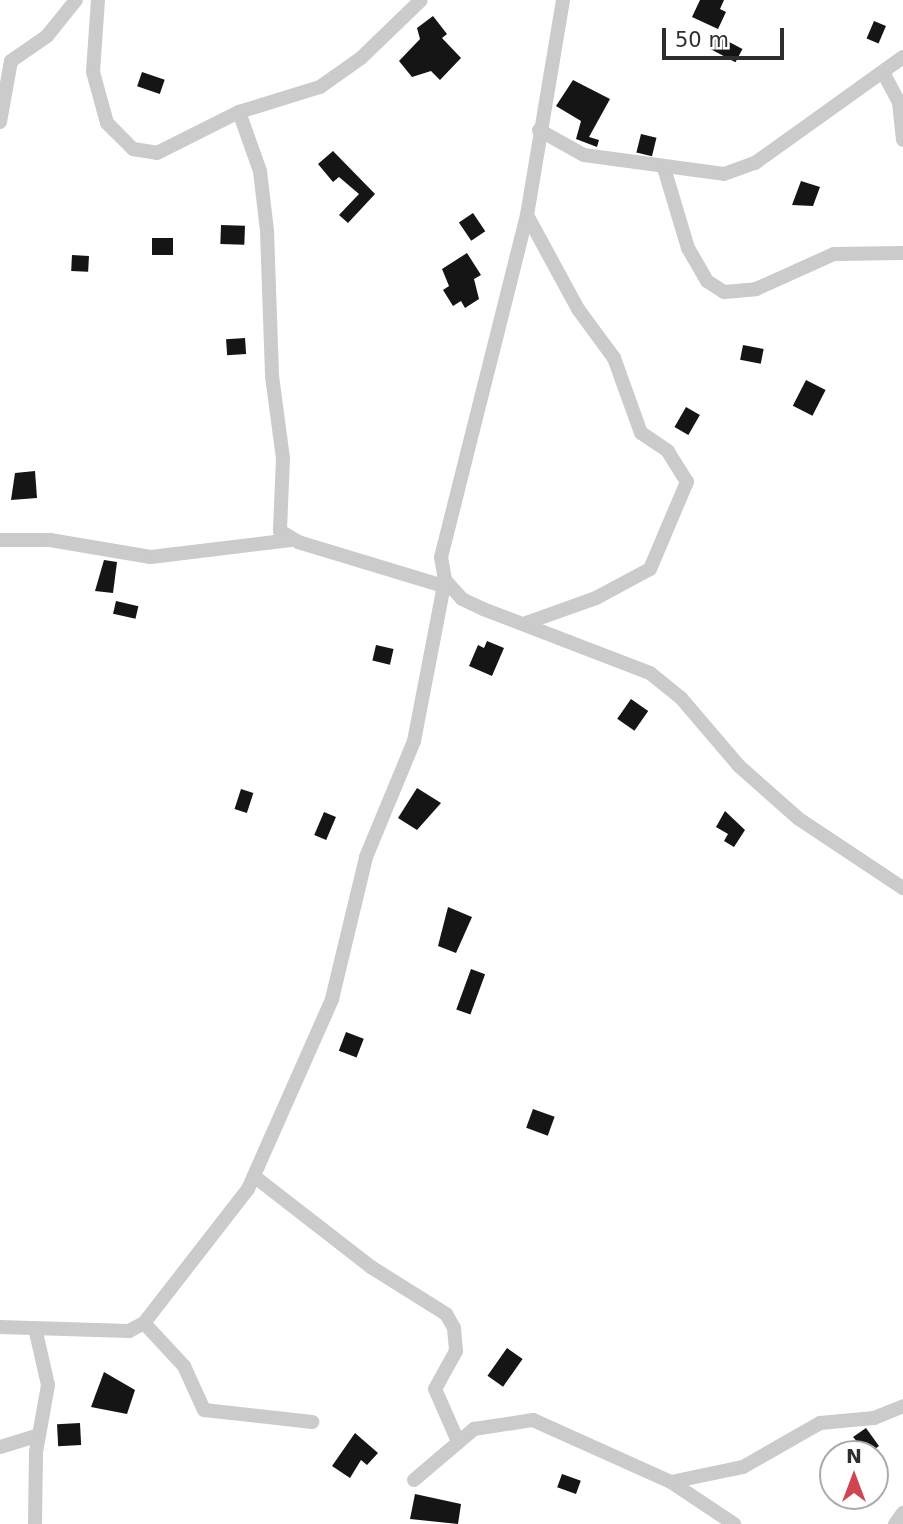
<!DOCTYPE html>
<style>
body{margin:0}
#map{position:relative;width:903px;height:1524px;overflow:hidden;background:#fff;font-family:"DejaVu Sans",sans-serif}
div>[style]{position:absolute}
.building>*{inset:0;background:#151515;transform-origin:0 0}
.street>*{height:14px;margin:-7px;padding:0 7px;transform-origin:7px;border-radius:7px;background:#cbcbcb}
span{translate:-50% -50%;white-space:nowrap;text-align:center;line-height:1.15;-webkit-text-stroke:7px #fff;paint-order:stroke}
.north{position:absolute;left:819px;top:1440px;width:70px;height:70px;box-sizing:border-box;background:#fff;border:2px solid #ababab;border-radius:50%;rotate:0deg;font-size:19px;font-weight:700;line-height:28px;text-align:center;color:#2e2e2e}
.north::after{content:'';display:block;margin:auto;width:24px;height:32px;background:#cf4552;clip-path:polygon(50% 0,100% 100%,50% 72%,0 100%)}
.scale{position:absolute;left:662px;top:28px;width:122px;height:32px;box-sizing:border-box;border:4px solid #2e2e2e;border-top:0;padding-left:9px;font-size:21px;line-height:24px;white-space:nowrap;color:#2e2e2e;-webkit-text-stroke:5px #fff;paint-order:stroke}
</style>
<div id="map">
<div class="building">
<i style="clip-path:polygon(700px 0,724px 0,720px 9px,726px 12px,718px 29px,692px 17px)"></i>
<i style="clip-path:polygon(433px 16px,447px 34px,442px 38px,461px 58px,440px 80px,431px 71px,412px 77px,399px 61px,420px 39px,417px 28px)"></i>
<i style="left:874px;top:21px;width:13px;height:19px;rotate:23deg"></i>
<i style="left:716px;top:35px;width:30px;height:15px;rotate:28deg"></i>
<i style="left:142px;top:72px;width:24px;height:15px;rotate:19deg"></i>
<i style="clip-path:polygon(573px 80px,610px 99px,589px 137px,599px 140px,597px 147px,576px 139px,581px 121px,556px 106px)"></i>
<i style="left:641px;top:134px;width:16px;height:19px;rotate:14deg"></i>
<i style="clip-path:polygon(333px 151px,375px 194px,348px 223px,339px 215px,359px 194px,339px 177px,333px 182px,318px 164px)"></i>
<i style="clip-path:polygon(801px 181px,820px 187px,813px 206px,792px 205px)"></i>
<i style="left:473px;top:213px;width:22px;height:17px;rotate:56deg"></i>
<i style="left:221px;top:225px;width:24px;height:19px;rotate:2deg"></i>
<i style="left:173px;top:238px;width:17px;height:21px;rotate:90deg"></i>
<i style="clip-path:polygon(467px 253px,481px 275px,474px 279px,479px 299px,465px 308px,461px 301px,453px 306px,443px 290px,449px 286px,442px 269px)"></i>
<i style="left:72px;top:255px;width:17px;height:16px;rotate:3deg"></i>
<i style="left:245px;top:338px;width:16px;height:19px;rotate:86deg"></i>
<i style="left:743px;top:345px;width:21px;height:15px;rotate:11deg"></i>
<i style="left:806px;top:380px;width:22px;height:29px;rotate:27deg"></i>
<i style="left:686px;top:407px;width:16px;height:23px;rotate:30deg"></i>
<i style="clip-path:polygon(35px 471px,37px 498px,11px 500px,15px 473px)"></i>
<i style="clip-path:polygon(104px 560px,117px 562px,113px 593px,95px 591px)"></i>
<i style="left:116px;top:601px;width:23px;height:13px;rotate:13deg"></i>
<i style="clip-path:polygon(487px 641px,504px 648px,492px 676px,469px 666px,478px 645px,484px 648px)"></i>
<i style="left:376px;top:645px;width:18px;height:16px;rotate:13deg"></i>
<i style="left:631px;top:699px;width:21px;height:24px;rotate:35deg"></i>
<i style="clip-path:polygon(417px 788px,441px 803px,417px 830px,398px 818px)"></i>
<i style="left:241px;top:789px;width:13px;height:21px;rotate:18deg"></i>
<i style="clip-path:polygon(725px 811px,745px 830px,734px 847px,724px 841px,728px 834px,716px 827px)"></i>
<i style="left:324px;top:812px;width:13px;height:25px;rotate:23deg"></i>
<i style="clip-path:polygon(448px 907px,472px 917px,456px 953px,438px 946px)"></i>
<i style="left:471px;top:969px;width:15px;height:43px;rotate:20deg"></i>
<i style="left:346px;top:1032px;width:19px;height:20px;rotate:21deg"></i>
<i style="left:533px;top:1109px;width:23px;height:20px;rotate:20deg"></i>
<i style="left:507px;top:1348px;width:19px;height:34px;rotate:35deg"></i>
<i style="clip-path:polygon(104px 1372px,135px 1390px,127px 1414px,91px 1407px)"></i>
<i style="left:80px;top:1423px;width:22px;height:23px;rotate:87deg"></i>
<i style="clip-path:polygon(866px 1428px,879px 1446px,868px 1454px,853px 1437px)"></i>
<i style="clip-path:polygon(355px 1433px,378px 1453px,367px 1465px,361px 1460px,350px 1478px,332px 1466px)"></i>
<i style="left:562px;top:1474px;width:20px;height:14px;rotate:20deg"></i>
<i style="clip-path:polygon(415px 1494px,461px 1504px,458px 1524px,410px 1519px)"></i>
</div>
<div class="street">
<i style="left:98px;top:0;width:72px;rotate:94deg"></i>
<i style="left:93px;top:72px;width:53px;rotate:74.6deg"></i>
<i style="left:107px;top:123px;width:37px;rotate:45deg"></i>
<i style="left:133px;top:149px;width:24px;rotate:9deg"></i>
<i style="left:157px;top:153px;width:92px;rotate:-26.6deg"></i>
<i style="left:239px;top:112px;width:85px;rotate:-17.2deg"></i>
<i style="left:320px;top:87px;width:50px;rotate:-35.3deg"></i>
<i style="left:361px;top:58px;width:83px;rotate:-44deg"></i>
<i style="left:563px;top:0;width:218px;rotate:99.5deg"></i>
<i style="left:527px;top:215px;width:353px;rotate:104.1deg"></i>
<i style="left:441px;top:557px;width:23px;rotate:80deg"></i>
<i style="left:445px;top:580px;width:25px;rotate:48deg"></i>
<i style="left:462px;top:599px;width:23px;rotate:25deg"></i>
<i style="left:483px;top:609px;width:179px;rotate:21deg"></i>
<i style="left:650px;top:673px;width:40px;rotate:39deg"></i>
<i style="left:681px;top:698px;width:89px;rotate:49.5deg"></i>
<i style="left:739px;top:766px;width:80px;rotate:41.5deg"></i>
<i style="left:799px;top:819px;width:125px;rotate:33.6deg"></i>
<i style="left:885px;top:76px;width:30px;rotate:62deg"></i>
<i style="left:899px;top:102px;width:38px;rotate:84deg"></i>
<i style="left:239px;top:112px;width:63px;rotate:70.4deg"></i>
<i style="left:260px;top:171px;width:60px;rotate:83.3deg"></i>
<i style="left:267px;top:231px;width:145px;rotate:88deg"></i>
<i style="left:272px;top:376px;width:83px;rotate:82.4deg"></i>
<i style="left:283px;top:458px;width:73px;rotate:92.4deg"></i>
<i style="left:280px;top:531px;width:21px;rotate:31deg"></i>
<i style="left:298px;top:542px;width:152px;rotate:16.8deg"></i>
<i style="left:0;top:122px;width:62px;rotate:-79.8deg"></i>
<i style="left:11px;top:61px;width:44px;rotate:-34.8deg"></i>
<i style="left:47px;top:36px;width:46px;rotate:-51.1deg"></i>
<i style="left:539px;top:130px;width:51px;rotate:29.1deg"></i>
<i style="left:584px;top:155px;width:141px;rotate:7.7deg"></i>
<i style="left:724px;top:174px;width:33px;rotate:-20deg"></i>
<i style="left:755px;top:163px;width:182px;rotate:-35.6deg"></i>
<i style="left:664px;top:168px;width:84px;rotate:73.3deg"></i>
<i style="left:688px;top:248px;width:38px;rotate:60deg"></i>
<i style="left:707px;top:281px;width:20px;rotate:33deg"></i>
<i style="left:724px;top:292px;width:32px;rotate:-5deg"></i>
<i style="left:756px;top:289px;width:85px;rotate:-24.2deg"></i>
<i style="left:834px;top:254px;width:69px;rotate:-0.8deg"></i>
<i style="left:0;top:540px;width:50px"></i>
<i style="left:50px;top:540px;width:102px;rotate:9.6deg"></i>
<i style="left:151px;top:557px;width:141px;rotate:-6.9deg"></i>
<i style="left:526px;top:623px;width:74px;rotate:-19.7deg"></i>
<i style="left:596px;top:598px;width:61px;rotate:-28.2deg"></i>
<i style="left:650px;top:569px;width:95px;rotate:-67deg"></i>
<i style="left:687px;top:482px;width:36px;rotate:-122deg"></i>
<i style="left:668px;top:451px;width:32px;rotate:-146deg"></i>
<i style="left:641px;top:433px;width:80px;rotate:-109.8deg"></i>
<i style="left:614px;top:358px;width:61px;rotate:-126.3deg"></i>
<i style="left:578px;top:309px;width:107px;rotate:-118.5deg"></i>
<i style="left:255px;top:1177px;width:147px;rotate:37.8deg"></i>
<i style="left:371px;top:1267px;width:89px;rotate:32.1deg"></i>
<i style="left:446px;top:1314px;width:16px;rotate:60deg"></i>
<i style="left:454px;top:1328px;width:23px;rotate:85deg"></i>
<i style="left:456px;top:1351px;width:43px;rotate:118.9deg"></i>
<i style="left:435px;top:1389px;width:55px;rotate:66.3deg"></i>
<i style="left:144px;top:1323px;width:59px;rotate:47.1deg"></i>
<i style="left:184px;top:1366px;width:48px;rotate:65.6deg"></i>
<i style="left:204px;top:1410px;width:109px;rotate:6.3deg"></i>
<i style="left:0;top:1327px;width:129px;rotate:1.8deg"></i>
<i style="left:129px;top:1331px;width:17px;rotate:-28deg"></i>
<i style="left:144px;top:1323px;width:170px;rotate:-52.2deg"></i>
<i style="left:248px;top:1189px;width:208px;rotate:-66.1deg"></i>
<i style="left:332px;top:999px;width:146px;rotate:-76.5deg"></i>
<i style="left:366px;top:857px;width:126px;rotate:-67.5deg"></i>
<i style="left:414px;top:741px;width:164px;rotate:-79.1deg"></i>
<i style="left:0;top:1447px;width:41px;rotate:-17.1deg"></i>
<i style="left:414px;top:1480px;width:79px;rotate:-40.4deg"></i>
<i style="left:474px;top:1429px;width:60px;rotate:-8.7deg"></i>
<i style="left:533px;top:1420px;width:151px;rotate:24.2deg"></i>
<i style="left:671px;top:1482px;width:76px;rotate:33.7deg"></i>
<i style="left:671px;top:1482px;width:74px;rotate:-11.8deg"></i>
<i style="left:743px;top:1467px;width:89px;rotate:-29.7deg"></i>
<i style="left:820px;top:1423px;width:54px;rotate:-5.3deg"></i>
<i style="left:874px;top:1418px;width:31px;rotate:-22deg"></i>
<i style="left:35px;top:1524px;width:72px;rotate:-89.2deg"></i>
<i style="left:36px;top:1452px;width:68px;rotate:-79.8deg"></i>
<i style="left:48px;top:1385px;width:54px;rotate:-102.8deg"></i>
<i style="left:895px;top:1524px;width:14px;rotate:-54deg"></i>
</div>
<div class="north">N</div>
<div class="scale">50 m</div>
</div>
